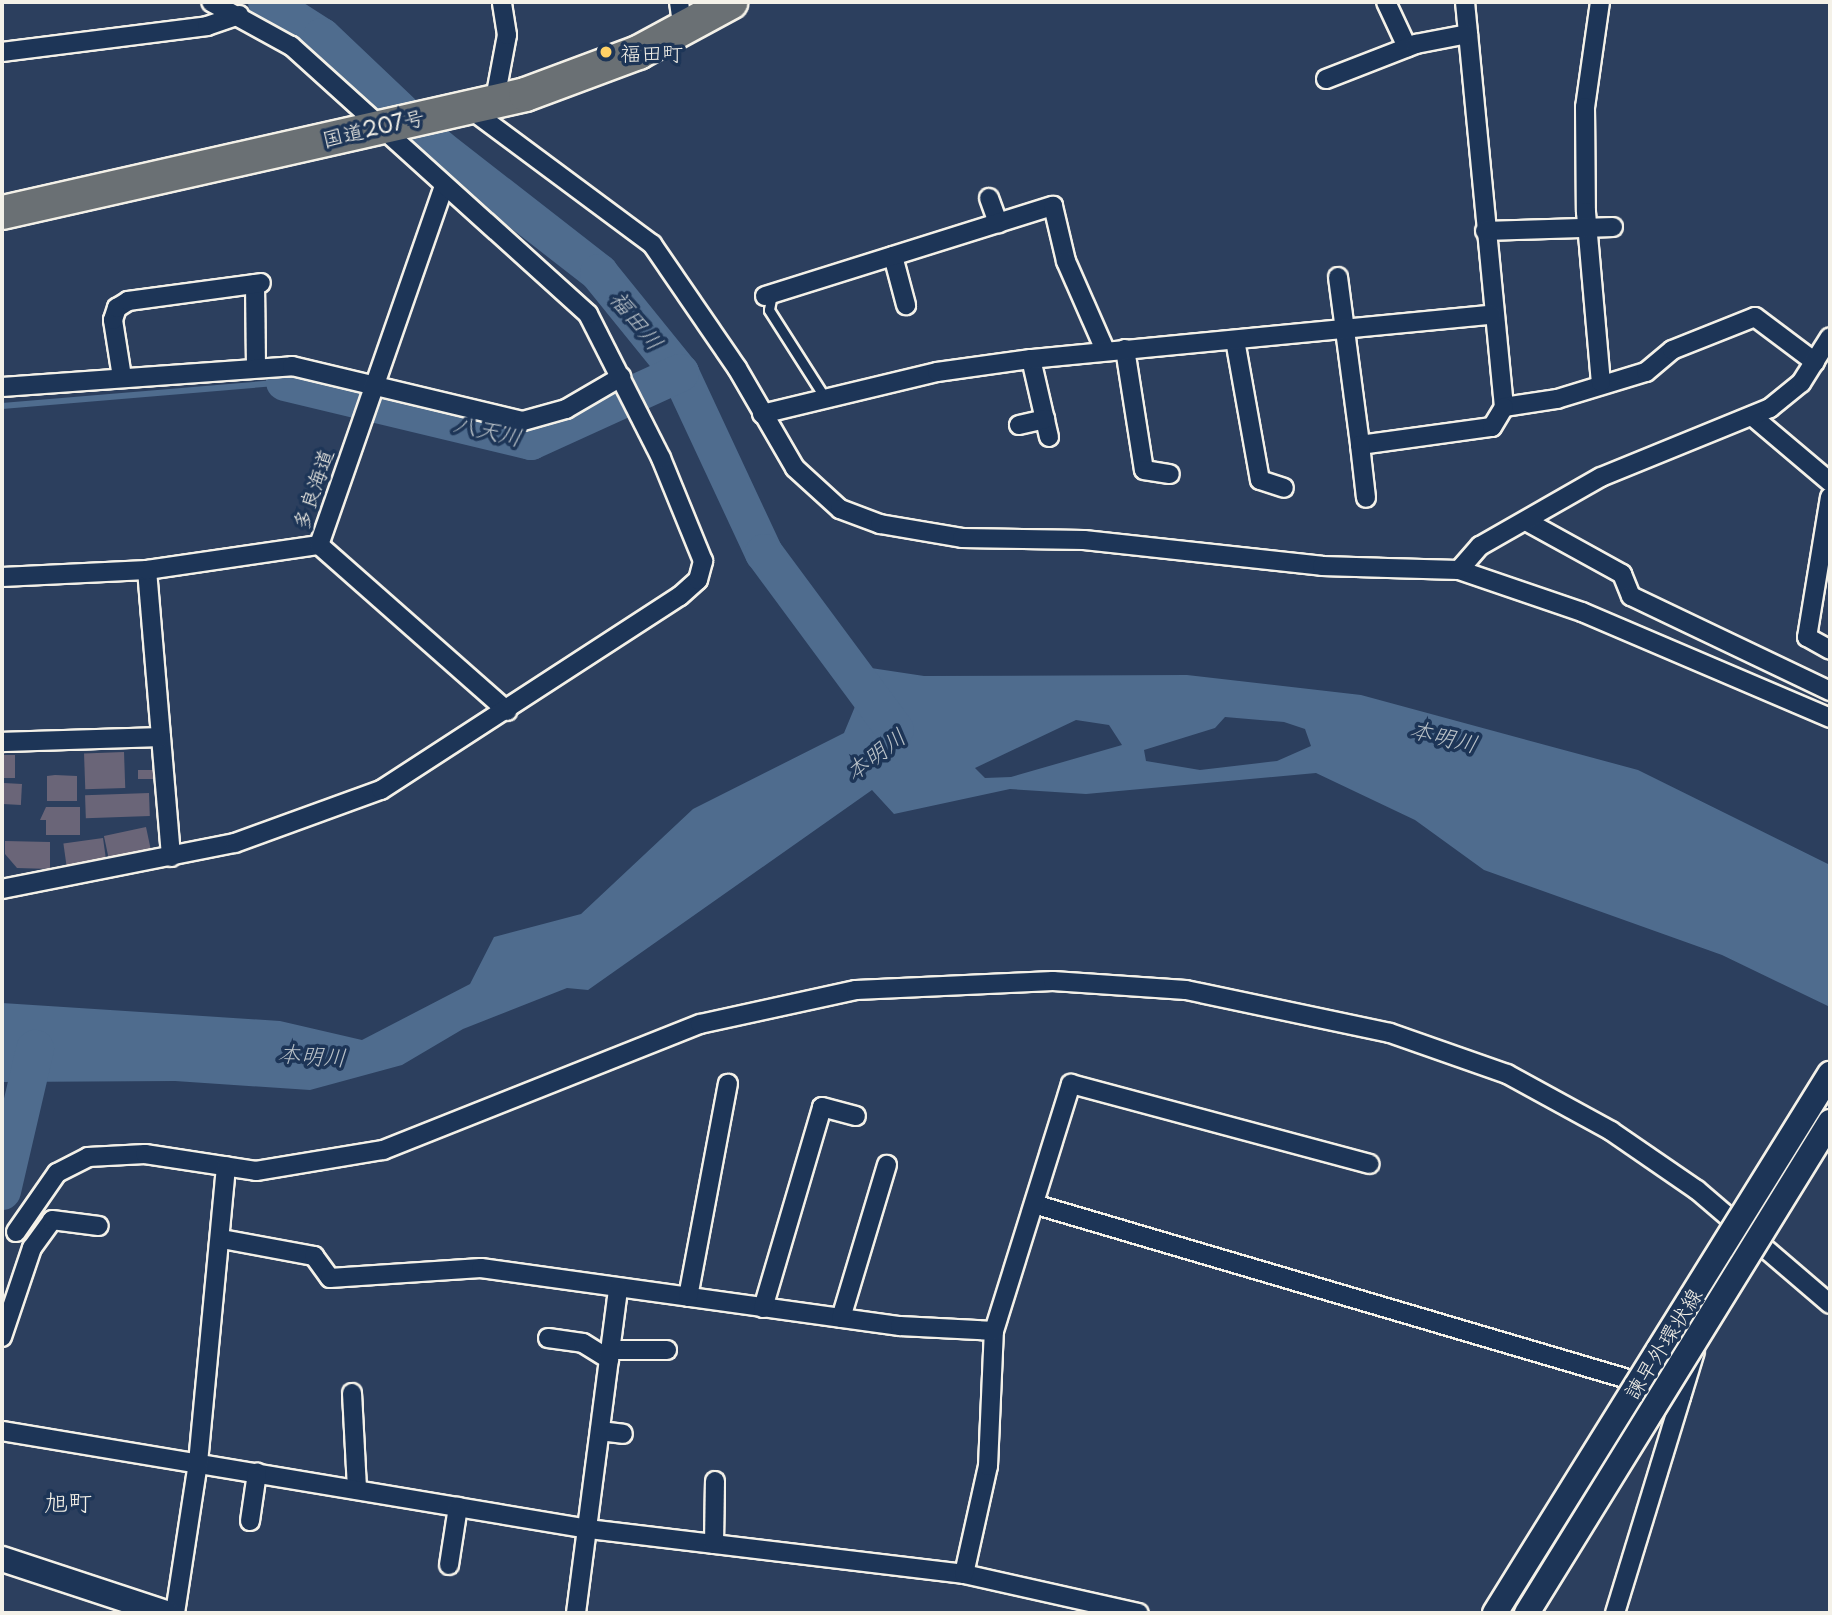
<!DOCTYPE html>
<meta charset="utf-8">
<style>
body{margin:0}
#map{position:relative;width:1832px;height:1615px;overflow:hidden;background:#2c3f5e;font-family:"Playpen Sans","Klee One",sans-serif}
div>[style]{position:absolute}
.water>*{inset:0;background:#4f6c8e}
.stream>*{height:6px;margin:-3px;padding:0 3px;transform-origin:3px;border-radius:3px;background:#4f6c8e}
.river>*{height:38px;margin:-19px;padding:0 19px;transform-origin:19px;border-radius:19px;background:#4f6c8e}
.building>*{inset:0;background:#6a6578;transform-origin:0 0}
.roads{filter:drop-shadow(2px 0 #f4f1e8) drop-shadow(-2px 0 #f4f1e8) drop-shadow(0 2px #f4f1e8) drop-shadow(0 -2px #f4f1e8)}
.lane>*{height:9px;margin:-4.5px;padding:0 4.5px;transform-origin:4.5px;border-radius:4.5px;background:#1d3557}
.street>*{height:18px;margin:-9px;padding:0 9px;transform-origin:9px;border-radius:9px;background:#1d3557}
.secondary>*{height:24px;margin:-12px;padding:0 12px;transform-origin:12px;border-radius:12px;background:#1d3557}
.highway>*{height:33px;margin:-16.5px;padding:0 16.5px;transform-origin:16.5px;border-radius:16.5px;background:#6a7074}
.bridges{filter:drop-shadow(2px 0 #f4f1e8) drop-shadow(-2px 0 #f4f1e8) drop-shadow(0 2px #f4f1e8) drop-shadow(0 -2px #f4f1e8)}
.secondary-bridge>*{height:24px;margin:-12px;padding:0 12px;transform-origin:12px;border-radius:12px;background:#1d3557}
.dots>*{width:19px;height:19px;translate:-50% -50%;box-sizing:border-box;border:4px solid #1d3557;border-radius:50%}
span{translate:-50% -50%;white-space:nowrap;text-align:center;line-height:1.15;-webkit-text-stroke:7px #1d3557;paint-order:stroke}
.poi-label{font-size:21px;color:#f4f1e8}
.left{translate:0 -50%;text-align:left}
.street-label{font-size:21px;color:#f4f1e8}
.water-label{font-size:23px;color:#bac2c8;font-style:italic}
.quarter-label{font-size:24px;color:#f4f1e8}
.frame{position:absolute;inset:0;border:4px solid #f4f1e8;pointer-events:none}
</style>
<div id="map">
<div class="water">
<i style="clip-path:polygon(evenodd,871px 668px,924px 676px,1187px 675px,1361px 695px,1638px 770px,1830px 865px,1830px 1007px,1722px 955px,1484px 870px,1415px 820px,1316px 773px,1086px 794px,1010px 789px,894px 814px,872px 790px,588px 990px,567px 988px,463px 1029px,402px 1065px,310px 1090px,175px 1081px,2px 1082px,2px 1003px,280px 1021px,362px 1040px,470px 984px,494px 937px,581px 914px,693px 809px,844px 733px,871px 668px,1225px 717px,1284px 722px,1305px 729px,1311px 746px,1277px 761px,1200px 770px,1146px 761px,1144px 750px,1215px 728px,1225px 717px,871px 668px,1076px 720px,1109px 725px,1122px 745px,1011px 777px,985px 778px,975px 768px,1076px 720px)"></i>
</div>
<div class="stream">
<i style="left:2px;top:406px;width:284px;rotate:-4.8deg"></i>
</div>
<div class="river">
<i style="left:267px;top:2px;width:65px;rotate:32.5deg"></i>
<i style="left:322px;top:37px;width:163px;rotate:43.5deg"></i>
<i style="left:440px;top:149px;width:202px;rotate:37.9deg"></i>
<i style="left:599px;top:273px;width:129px;rotate:51deg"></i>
<i style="left:680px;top:373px;width:199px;rotate:65deg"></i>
<i style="left:764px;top:553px;width:220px;rotate:53.5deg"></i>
<i style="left:285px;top:382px;width:253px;rotate:13.5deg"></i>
<i style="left:531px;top:441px;width:164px;rotate:-24.5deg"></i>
<i style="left:2px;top:1191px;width:146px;rotate:-76.9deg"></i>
</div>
<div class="building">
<i style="left:124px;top:752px;width:36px;height:40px;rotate:88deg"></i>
<i style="left:2px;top:755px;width:13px;height:23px"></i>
<i style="left:138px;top:770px;width:15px;height:9px"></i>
<i style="clip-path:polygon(55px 775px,77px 776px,77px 801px,47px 801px,47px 776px)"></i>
<i style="left:4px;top:783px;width:18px;height:21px;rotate:3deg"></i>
<i style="left:149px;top:793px;width:23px;height:64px;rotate:88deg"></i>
<i style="clip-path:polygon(46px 807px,80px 807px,80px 835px,46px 835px,46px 820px,40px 820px)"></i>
<i style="left:146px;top:827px;width:24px;height:43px;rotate:78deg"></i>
<i style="left:103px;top:838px;width:22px;height:40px;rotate:82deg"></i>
<i style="clip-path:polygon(5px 841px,50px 842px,50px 869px,17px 868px,5px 854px)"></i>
</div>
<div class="roads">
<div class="lane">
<i style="left:772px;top:294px;width:16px;rotate:101deg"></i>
<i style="left:769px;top:310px;width:104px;rotate:57.5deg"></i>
</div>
<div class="street">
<i style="left:679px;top:2px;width:28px;rotate:82deg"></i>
<i style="left:1386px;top:2px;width:50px;rotate:65deg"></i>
<i style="left:1465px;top:2px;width:407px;rotate:84.5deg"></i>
<i style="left:1504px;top:407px;width:54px;rotate:-8.6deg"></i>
<i style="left:1557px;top:399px;width:93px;rotate:-16.9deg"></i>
<i style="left:1646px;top:372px;width:34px;rotate:-40deg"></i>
<i style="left:1672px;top:350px;width:89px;rotate:-21.7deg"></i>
<i style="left:1755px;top:317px;width:75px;rotate:36.9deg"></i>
<i style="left:1600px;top:2px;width:106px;rotate:98.1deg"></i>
<i style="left:1585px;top:107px;width:105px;rotate:89.5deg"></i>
<i style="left:1586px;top:212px;width:171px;rotate:85deg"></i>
<i style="left:2px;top:52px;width:207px;rotate:-7.2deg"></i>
<i style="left:207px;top:26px;width:34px;rotate:-19deg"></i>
<i style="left:1326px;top:79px;width:97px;rotate:-21.3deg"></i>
<i style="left:1416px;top:44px;width:53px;rotate:-10.9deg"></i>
<i style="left:495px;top:99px;width:65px;rotate:-79.4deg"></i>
<i style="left:507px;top:35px;width:33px;rotate:-99deg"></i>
<i style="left:466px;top:106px;width:232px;rotate:36.6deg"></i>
<i style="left:652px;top:244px;width:150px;rotate:55.6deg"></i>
<i style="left:737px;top:368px;width:116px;rotate:59.9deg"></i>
<i style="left:795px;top:468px;width:61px;rotate:42.3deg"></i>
<i style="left:840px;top:509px;width:43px;rotate:20.6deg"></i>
<i style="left:880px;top:524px;width:83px;rotate:9.7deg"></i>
<i style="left:962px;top:538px;width:122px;rotate:0.9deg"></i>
<i style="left:1084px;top:540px;width:239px;rotate:6.2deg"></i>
<i style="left:1322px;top:566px;width:137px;rotate:1.7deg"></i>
<i style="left:1459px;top:570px;width:130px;rotate:18.9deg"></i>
<i style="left:1582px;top:612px;width:270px;rotate:23.1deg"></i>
<i style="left:989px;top:198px;width:27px;rotate:70deg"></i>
<i style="left:1485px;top:231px;width:128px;rotate:-1.8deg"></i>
<i style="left:893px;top:256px;width:51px;rotate:75.1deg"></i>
<i style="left:1338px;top:277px;width:169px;rotate:82.5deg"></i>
<i style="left:1360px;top:445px;width:133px;rotate:-7.8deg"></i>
<i style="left:1492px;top:427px;width:23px;rotate:-59deg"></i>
<i style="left:255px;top:284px;width:81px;rotate:89.3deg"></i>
<i style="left:765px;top:296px;width:302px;rotate:-17.4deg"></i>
<i style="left:1053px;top:206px;width:57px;rotate:76.7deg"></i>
<i style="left:1066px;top:261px;width:97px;rotate:66.3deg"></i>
<i style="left:1235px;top:340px;width:142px;rotate:79.9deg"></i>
<i style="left:1260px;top:480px;width:25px;rotate:18deg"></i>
<i style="left:1125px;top:349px;width:122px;rotate:81.1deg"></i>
<i style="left:1144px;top:470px;width:26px;rotate:9deg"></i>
<i style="left:1031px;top:359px;width:80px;rotate:77deg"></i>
<i style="left:122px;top:377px;width:58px;rotate:-99deg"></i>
<i style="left:113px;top:320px;width:13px;rotate:-72deg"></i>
<i style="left:117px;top:308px;width:13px;rotate:-32deg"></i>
<i style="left:128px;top:301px;width:134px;rotate:-7.7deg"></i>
<i style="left:2px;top:387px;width:291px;rotate:-4.1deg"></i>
<i style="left:292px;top:366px;width:237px;rotate:13.4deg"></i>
<i style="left:523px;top:421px;width:45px;rotate:-15.6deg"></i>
<i style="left:566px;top:409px;width:64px;rotate:-30.2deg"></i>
<i style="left:762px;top:414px;width:180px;rotate:-13.5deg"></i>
<i style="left:937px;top:372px;width:95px;rotate:-7.9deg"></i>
<i style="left:1031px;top:359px;width:463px;rotate:-5.5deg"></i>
<i style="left:1752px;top:416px;width:102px;rotate:40.2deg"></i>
<i style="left:1019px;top:425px;width:27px;rotate:-13deg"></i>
<i style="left:1360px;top:445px;width:53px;rotate:83.5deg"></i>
<i style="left:1830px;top:497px;width:142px;rotate:99.3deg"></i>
<i style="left:1807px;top:637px;width:26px;rotate:29deg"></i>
<i style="left:1526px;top:521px;width:110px;rotate:28.9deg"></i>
<i style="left:1622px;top:574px;width:24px;rotate:68deg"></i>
<i style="left:1631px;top:596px;width:221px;rotate:25.5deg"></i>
<i style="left:319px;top:545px;width:251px;rotate:41.4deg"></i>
<i style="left:147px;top:570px;width:288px;rotate:85.2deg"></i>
<i style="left:1459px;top:570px;width:32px;rotate:-49deg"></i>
<i style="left:1480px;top:546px;width:139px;rotate:-29.7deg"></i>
<i style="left:1601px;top:477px;width:183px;rotate:-22.2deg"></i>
<i style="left:1770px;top:408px;width:40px;rotate:-39deg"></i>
<i style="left:1801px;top:383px;width:54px;rotate:-57.8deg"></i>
<i style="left:2px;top:577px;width:145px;rotate:-2.8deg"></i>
<i style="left:147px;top:570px;width:174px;rotate:-8.3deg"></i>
<i style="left:319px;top:545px;width:378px;rotate:-70.8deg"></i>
<i style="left:2px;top:742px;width:159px;rotate:-1.8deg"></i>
<i style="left:2px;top:889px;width:237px;rotate:-11.2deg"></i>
<i style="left:235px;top:843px;width:155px;rotate:-20deg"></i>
<i style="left:381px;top:790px;width:356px;rotate:-33deg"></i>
<i style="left:680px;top:596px;width:24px;rotate:-42deg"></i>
<i style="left:698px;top:580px;width:20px;rotate:-75deg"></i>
<i style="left:703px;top:561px;width:111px;rotate:-112.2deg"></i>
<i style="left:661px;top:458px;width:161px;rotate:-116.9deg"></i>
<i style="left:588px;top:314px;width:400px;rotate:-137.9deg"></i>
<i style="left:291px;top:46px;width:91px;rotate:-151.2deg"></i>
<i style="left:1037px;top:1205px;width:672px;rotate:16.41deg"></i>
<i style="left:16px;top:1232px;width:72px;rotate:-55.2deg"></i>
<i style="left:57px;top:1173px;width:35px;rotate:-27deg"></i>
<i style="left:88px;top:1157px;width:57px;rotate:-3deg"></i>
<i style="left:145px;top:1154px;width:112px;rotate:8.7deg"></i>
<i style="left:256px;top:1171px;width:129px;rotate:-9.4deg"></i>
<i style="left:383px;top:1150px;width:341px;rotate:-21.7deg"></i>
<i style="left:700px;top:1024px;width:160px;rotate:-12.3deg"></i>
<i style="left:856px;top:990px;width:197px;rotate:-2.6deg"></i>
<i style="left:1053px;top:981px;width:133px;rotate:3.9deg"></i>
<i style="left:1186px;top:990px;width:208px;rotate:11.9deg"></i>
<i style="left:1390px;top:1033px;width:124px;rotate:19.3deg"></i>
<i style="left:1507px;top:1074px;width:119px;rotate:28.7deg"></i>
<i style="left:1611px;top:1131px;width:104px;rotate:34.5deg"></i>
<i style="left:1697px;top:1190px;width:175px;rotate:40.6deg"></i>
<i style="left:222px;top:1239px;width:94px;rotate:10.5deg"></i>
<i style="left:314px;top:1256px;width:27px;rotate:54deg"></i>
<i style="left:330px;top:1278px;width:151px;rotate:-3.8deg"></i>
<i style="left:481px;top:1268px;width:423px;rotate:7.9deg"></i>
<i style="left:900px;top:1326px;width:94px;rotate:3deg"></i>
<i style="left:688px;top:1297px;width:217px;rotate:-79.4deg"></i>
<i style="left:763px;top:1308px;width:209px;rotate:-73.6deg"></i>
<i style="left:822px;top:1107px;width:35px;rotate:15deg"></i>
<i style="left:841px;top:1318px;width:160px;rotate:-73.3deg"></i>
<i style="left:2px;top:1337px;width:94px;rotate:-71.4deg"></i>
<i style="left:32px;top:1248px;width:34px;rotate:-54deg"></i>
<i style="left:52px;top:1220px;width:47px;rotate:7.3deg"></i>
<i style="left:548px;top:1338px;width:35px;rotate:8deg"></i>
<i style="left:583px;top:1343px;width:31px;rotate:32deg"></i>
<i style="left:610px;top:1350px;width:57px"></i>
<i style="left:352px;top:1393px;width:97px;rotate:87deg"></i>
<i style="left:2px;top:1431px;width:594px;rotate:9.49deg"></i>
<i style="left:588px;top:1529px;width:379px;rotate:6.8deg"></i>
<i style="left:964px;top:1574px;width:179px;rotate:12.6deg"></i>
<i style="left:600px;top:1431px;width:23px;rotate:7deg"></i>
<i style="left:250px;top:1521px;width:49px;rotate:-81.7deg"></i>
<i style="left:714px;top:1544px;width:63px;rotate:-89.1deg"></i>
<i style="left:449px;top:1565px;width:59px;rotate:-81.2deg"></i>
<i style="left:964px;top:1574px;width:111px;rotate:-77.5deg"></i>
<i style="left:988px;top:1466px;width:135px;rotate:-87.5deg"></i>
<i style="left:994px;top:1331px;width:259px;rotate:-72.7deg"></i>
<i style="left:1071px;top:1084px;width:309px;rotate:15deg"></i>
<i style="left:175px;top:1613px;width:152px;rotate:-81.3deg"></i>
<i style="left:198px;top:1463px;width:298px;rotate:-84.6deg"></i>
<i style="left:576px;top:1613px;width:328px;rotate:-82.6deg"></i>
<i style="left:1615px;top:1613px;width:273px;rotate:-73deg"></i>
</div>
<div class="secondary">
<i style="left:2px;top:1559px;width:173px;rotate:18.2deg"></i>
</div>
<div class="highway">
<i style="left:2px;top:212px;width:536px;rotate:-12.71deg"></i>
<i style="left:525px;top:94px;width:121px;rotate:-20.4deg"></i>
<i style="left:638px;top:52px;width:105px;rotate:-28.5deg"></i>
</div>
</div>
<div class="bridges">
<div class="secondary-bridge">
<i style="left:1495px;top:1613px;width:635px;rotate:-58.14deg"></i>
<i style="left:1527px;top:1613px;width:577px;rotate:-58.32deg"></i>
</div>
</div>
<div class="dots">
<i style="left:606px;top:52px;background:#ffd166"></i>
</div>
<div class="poi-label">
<span class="left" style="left:620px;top:52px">福田町</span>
</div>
<div class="street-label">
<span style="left:373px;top:127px;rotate:-13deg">国道207号</span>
<span style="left:312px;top:489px;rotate:-71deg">多良海道</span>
<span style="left:1662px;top:1343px;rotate:-58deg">諫早外環状線</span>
</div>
<div class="water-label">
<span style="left:637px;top:320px;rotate:51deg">福田川</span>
<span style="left:488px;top:430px;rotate:13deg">八天川</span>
<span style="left:1444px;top:736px;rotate:14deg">本明川</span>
<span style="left:875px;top:754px;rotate:-37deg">本明川</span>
<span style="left:312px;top:1055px;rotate:4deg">本明川</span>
</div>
<div class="quarter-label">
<span style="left:68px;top:1502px">旭町</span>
</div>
<div class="frame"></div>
</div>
